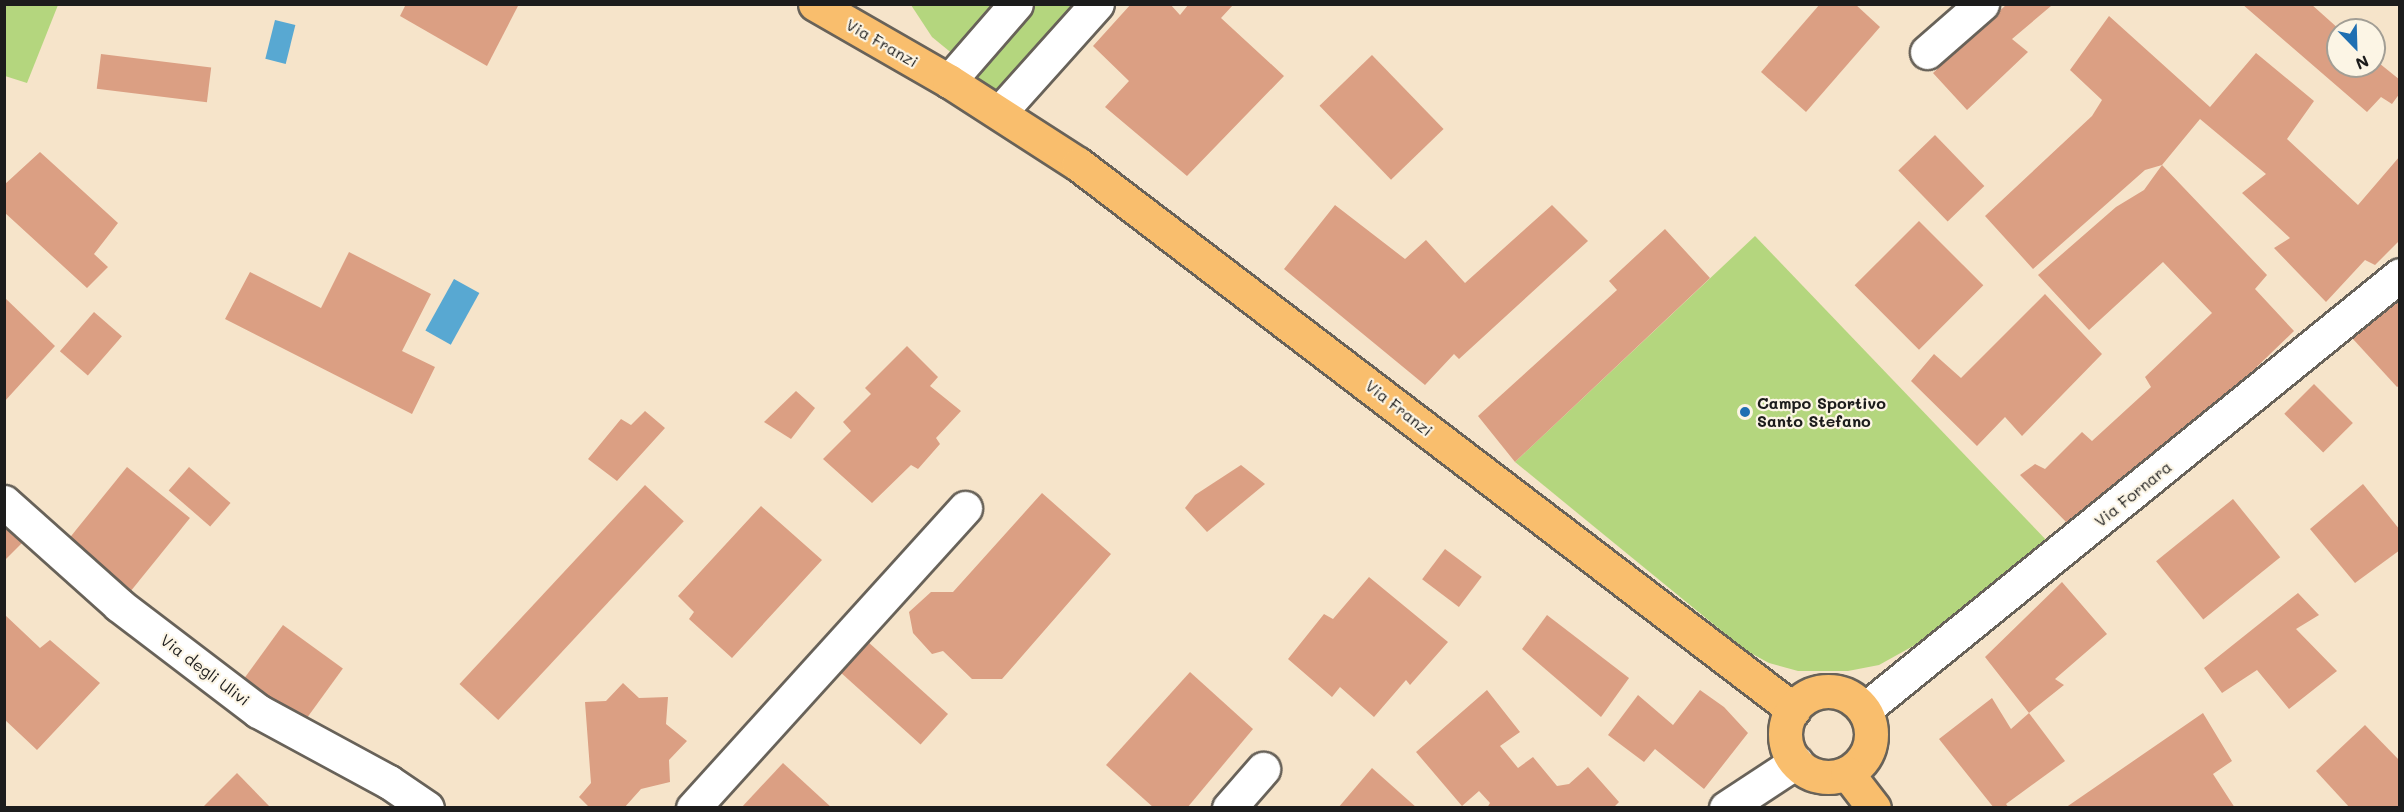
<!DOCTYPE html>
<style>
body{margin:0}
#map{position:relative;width:2404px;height:812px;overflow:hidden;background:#f6e4ca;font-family:Mali,sans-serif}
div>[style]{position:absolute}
.green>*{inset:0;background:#b4d67e}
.water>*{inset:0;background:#58a8d2;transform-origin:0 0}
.building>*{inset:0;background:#db9f83;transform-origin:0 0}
.roads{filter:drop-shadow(2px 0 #686259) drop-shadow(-2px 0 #686259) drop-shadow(0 2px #686259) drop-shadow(0 -2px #686259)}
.minor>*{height:33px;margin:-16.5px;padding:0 16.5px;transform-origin:16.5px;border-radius:16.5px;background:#fff}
.major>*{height:33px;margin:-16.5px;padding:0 16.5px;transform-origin:16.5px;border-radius:16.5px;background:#f9be6d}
.major>.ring{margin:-16.5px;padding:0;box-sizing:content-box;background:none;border:33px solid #f9be6d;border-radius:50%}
.dots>*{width:16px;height:16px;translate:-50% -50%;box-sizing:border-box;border:3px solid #fcf5e5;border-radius:50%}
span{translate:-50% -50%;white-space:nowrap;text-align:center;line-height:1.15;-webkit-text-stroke:4.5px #fcf5e5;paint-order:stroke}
.street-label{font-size:16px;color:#1c1c1c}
.poi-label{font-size:16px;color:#1c1c1c;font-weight:700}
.left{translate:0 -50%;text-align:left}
.frame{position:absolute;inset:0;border:6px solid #1c1c1c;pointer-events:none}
.north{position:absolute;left:2326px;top:18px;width:60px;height:60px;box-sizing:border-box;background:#fcf5e5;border:2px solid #a29e95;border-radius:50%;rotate:157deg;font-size:16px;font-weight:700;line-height:24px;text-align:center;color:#1c1c1c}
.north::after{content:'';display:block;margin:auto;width:21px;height:27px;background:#1f6fb2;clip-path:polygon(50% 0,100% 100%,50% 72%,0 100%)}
</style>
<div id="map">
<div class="green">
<i style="clip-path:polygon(4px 5px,58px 5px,27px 83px,5px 76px)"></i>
<i style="clip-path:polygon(911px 5px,993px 5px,954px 55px,932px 37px)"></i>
<i style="clip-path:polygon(1030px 5px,1087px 5px,1003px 100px,968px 78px)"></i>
<i style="clip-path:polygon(1755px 236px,2051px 545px,1915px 645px,1879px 665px,1848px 671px,1798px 671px,1769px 663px,1745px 650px,1515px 462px)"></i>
</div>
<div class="water">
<i style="left:275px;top:20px;width:21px;height:40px;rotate:14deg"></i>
<i style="left:454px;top:279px;width:29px;height:59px;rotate:29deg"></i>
</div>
<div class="building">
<i style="clip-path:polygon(406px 4px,519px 4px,487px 66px,400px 16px)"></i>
<i style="clip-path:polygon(1131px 4px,1170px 4px,1180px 15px,1188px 5px,1233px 5px,1221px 18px,1284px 76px,1187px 176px,1105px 107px,1129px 81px,1093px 46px)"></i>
<i style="clip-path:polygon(1820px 4px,1855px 4px,1880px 27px,1806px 112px,1761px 72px)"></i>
<i style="clip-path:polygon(2007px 4px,2051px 6px,2012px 39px,2028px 52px,1967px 110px,1933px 73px)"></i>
<i style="clip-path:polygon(2242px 4px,2311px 4px,2340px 30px,2338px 66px,2374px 66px,2374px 59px,2400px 80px,2400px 93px,2392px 104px,2381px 97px,2367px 112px)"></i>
<i style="clip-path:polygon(2109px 16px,2210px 107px,2256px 53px,2314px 101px,2287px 139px,2358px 205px,2400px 156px,2400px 240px,2375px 265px,2365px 260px,2326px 302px,2274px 248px,2290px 238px,2242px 193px,2266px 174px,2200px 119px,2162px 165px,2145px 170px,2033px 269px,1985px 216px,2092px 116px,2102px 100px,2070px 70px)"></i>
<i style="left:101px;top:54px;width:111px;height:35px;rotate:7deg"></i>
<i style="left:1372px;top:55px;width:103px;height:73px;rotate:46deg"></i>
<i style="left:1935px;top:135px;width:71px;height:51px;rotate:46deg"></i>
<i style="clip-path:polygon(40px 152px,118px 223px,94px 254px,108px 267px,87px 288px,4px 212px,4px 185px)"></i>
<i style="clip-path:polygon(2162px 165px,2267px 275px,2255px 289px,2294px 331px,2239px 384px,2071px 527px,2020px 475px,2035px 464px,2045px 469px,2082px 432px,2092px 441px,2151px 387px,2145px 377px,2212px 313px,2163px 262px,2089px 330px,2038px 275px,2116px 207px,2144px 190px)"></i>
<i style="clip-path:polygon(1335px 205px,1405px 259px,1426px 240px,1465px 283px,1552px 205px,1588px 241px,1459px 359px,1454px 354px,1425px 385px,1284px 269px)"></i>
<i style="left:1919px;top:221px;width:91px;height:91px;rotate:45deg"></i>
<i style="clip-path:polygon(1665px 229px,1710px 278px,1515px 462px,1478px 416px,1617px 290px,1609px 281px)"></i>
<i style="clip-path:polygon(349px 252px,431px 294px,402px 351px,435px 367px,412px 414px,225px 319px,250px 272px,321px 308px)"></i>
<i style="clip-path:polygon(2045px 294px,2102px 354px,2022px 436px,2005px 417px,1977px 446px,1911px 381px,1934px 354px,1961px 378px)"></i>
<i style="clip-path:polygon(2400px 296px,2400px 385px,2397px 387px,2353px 339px)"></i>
<i style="clip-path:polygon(4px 297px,55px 346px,4px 402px)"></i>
<i style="left:94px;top:312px;width:37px;height:52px;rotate:41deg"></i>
<i style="clip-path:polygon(907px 346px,938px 377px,930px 386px,961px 411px,936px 438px,940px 444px,918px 469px,911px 465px,872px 503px,823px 459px,851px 431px,843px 422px,871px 394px,865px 388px)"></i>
<i style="left:2314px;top:384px;width:55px;height:42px;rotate:45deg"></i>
<i style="clip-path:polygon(796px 391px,815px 408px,791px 439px,764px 422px)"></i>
<i style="clip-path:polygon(645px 411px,665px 428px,617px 481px,588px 459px,621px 419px,631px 425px)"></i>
<i style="clip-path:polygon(1241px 465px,1265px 484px,1207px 532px,1185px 508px,1195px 495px)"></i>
<i style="left:127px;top:467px;width:81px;height:93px;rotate:39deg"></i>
<i style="left:189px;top:467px;width:55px;height:31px;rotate:41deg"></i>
<i style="clip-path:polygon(2363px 484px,2400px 530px,2400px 550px,2355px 583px,2310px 529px)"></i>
<i style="left:645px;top:485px;width:53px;height:272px;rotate:43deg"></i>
<i style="clip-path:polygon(1042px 493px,1111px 554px,1002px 679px,972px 679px,943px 651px,932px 654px,913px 633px,909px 612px,931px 592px,953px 592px)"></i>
<i style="left:2233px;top:499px;width:75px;height:99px;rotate:51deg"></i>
<i style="clip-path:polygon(761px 506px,822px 560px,732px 658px,689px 619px,694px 612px,678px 596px)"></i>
<i style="clip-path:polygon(4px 527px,22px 543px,4px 561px)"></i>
<i style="left:1445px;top:549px;width:46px;height:38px;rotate:37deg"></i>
<i style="clip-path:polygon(1369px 577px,1448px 642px,1410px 685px,1406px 680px,1374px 717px,1340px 687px,1332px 697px,1288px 659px,1324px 614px,1333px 619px)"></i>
<i style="clip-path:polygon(2062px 582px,2107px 634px,2055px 679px,2064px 685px,2029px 713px,1985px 657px)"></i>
<i style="clip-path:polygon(2298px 593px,2319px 615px,2296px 629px,2337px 671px,2289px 709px,2257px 670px,2222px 693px,2204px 668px)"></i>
<i style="clip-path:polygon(4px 614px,40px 648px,50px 640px,100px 683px,37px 750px,4px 719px)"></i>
<i style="clip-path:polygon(1547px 615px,1629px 678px,1601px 717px,1522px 649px)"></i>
<i style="left:283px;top:625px;width:74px;height:72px;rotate:36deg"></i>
<i style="left:867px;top:641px;width:109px;height:41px;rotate:42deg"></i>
<i style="clip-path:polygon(1190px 672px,1253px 729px,1187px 808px,1154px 808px,1106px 765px)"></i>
<i style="clip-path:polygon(623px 683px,639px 698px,668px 697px,666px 724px,687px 741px,669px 760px,670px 782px,641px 789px,624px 808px,590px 808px,579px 797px,591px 783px,585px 702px,606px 701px)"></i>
<i style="clip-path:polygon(1487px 690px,1520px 732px,1500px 746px,1518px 768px,1533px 757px,1557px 786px,1569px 784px,1588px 767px,1619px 802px,1613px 808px,1487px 808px,1490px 803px,1479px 791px,1462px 806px,1416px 752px)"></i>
<i style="clip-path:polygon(1700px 690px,1724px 707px,1748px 733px,1704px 789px,1655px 749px,1644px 762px,1608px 735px,1638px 695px,1673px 725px)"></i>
<i style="clip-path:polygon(1992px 698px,2011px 729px,2029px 713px,2065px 761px,2006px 804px,2009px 808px,1994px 808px,1939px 739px)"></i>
<i style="clip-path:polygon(2203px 713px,2232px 761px,2213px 774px,2235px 808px,2065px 808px)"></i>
<i style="clip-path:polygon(2365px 725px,2400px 761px,2400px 808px,2350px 808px,2316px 771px)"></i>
<i style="clip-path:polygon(783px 763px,832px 808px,741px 808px)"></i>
<i style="clip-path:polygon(1372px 768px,1417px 808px,1338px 808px)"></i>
<i style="clip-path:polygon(237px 773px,271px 808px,202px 808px)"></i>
</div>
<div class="roads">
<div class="minor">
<i style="left:1927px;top:52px;width:73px;rotate:-41.1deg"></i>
<i style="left:949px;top:81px;width:102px;rotate:-49deg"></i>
<i style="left:1000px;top:112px;width:145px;rotate:-48.1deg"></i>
<i style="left:4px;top:502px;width:154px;rotate:41.8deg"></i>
<i style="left:119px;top:605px;width:175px;rotate:37.3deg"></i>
<i style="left:258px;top:711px;width:149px;rotate:28.5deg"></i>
<i style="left:389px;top:782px;width:46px;rotate:34.4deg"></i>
<i style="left:1864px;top:710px;width:690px;rotate:-39.06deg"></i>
<i style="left:693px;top:808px;width:405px;rotate:-47.8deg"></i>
<i style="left:1229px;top:808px;width:52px;rotate:-48.9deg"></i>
<i style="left:1726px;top:808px;width:84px;rotate:-33.3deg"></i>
</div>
<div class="major">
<i style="left:815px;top:4px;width:155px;rotate:29.9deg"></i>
<i style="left:949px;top:81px;width:153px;rotate:32.8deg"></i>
<i style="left:1078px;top:164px;width:900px;rotate:37.33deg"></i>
<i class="ring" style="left:1785px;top:691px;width:53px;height:53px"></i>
<i style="left:1847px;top:773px;width:44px;rotate:52.4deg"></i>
</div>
</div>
<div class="dots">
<i style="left:1745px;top:412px;background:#1f6fb2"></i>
</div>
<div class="street-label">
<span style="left:882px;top:43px;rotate:30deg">Via Franzi</span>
<span style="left:1399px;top:408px;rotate:38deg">Via Franzi</span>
<span style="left:2133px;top:494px;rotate:-39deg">Via Fornara</span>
<span style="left:205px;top:670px;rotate:37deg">Via degli Ulivi</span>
</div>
<div class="poi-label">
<span class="left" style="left:1757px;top:412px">Campo Sportivo<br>Santo Stefano</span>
</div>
<div class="frame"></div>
<div class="north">N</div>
</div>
